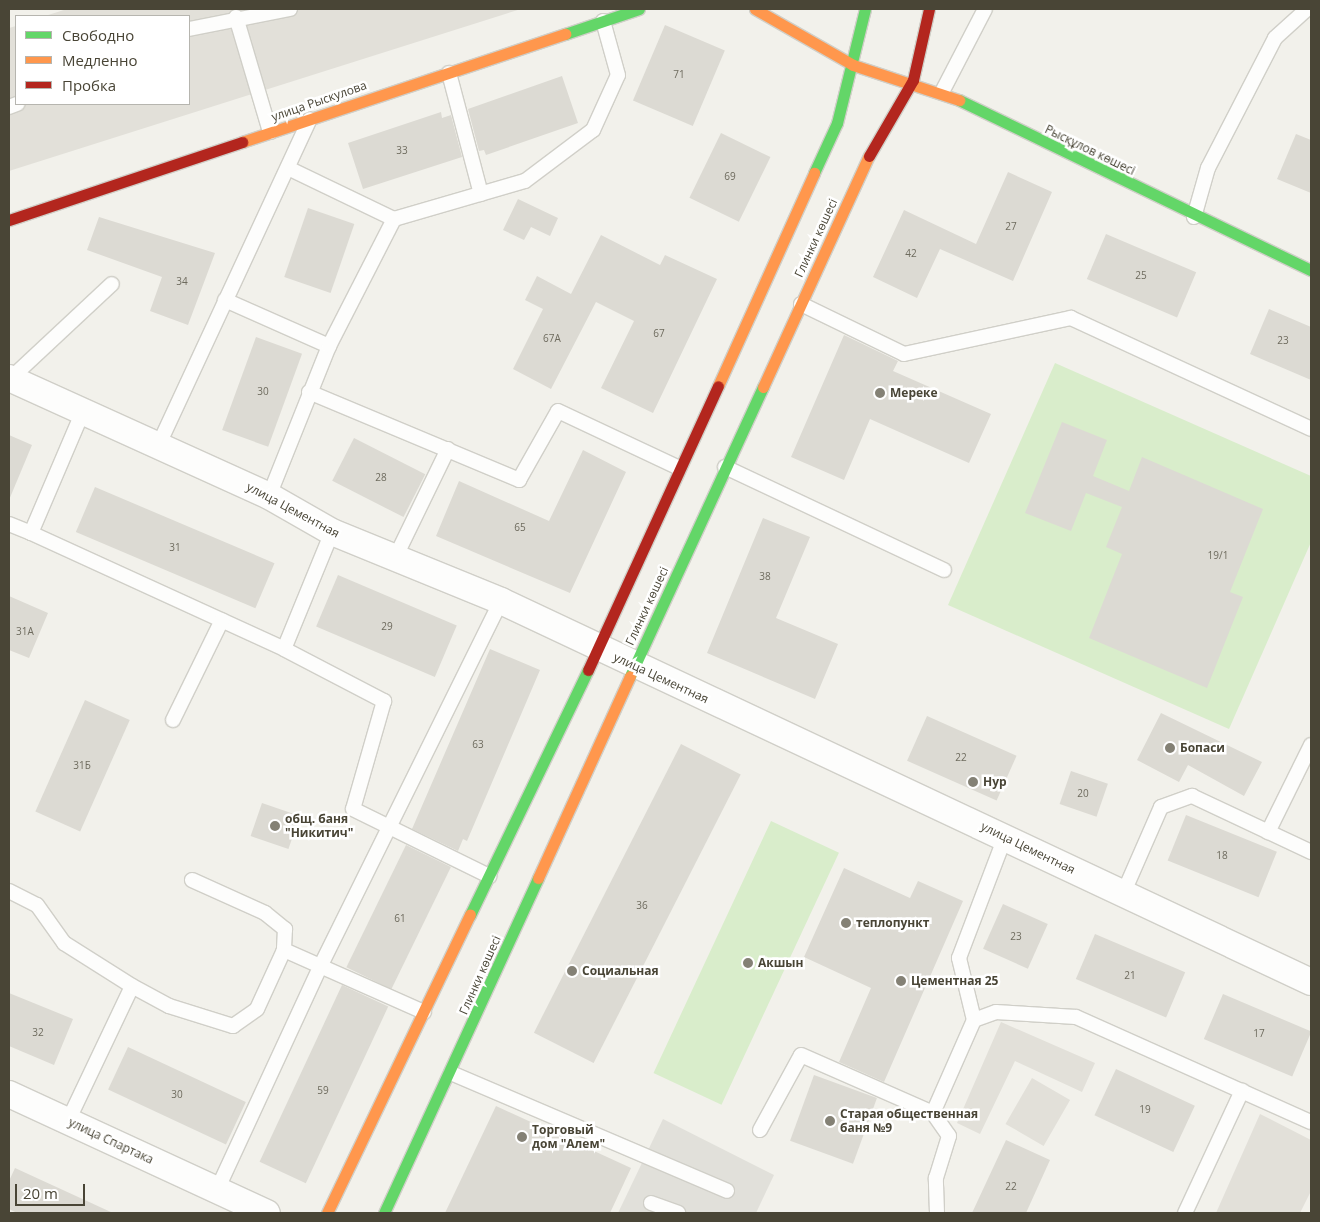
<!DOCTYPE html>
<meta charset="utf-8">
<style>
body{margin:0}
#map{position:relative;width:1320px;height:1222px;overflow:hidden;background:#f2f1eb;font-family:"Open Sans",sans-serif}
div>[style]{position:absolute}
.industrial>*{inset:0;background:#e2e0d9;transform-origin:0 0}
.green>*{inset:0;background:#d9edcb;transform-origin:0 0}
.parking>*{inset:0;background:#e1e0da}
.building>*{inset:0;background:#dcdad3;transform-origin:0 0}
.roads{filter:drop-shadow(1px 0 #d0cfc8) drop-shadow(-1px 0 #d0cfc8) drop-shadow(0 1px #d0cfc8) drop-shadow(0 -1px #d0cfc8)}
.lane>*{height:14px;margin:-7px;padding:0 7px;transform-origin:7px;border-radius:7px;background:#fdfdfc}
.street>*{height:26px;margin:-13px;padding:0 13px;transform-origin:13px;border-radius:13px;background:#fdfdfc}
.fast>*{height:11px;margin:-5.5px;padding:0 5.5px;transform-origin:5.5px;border-radius:5.5px;background:#63d668}
.slow>*{height:11px;margin:-5.5px;padding:0 5.5px;transform-origin:5.5px;border-radius:5.5px;background:#ff974d}
.jam>*{height:11px;margin:-5.5px;padding:0 5.5px;transform-origin:5.5px;border-radius:5.5px;background:#b3261e}
.dots>*{width:14px;height:14px;translate:-50% -50%;box-sizing:border-box;border:2px solid #fff;border-radius:50%}
span{translate:-50% -50%;white-space:nowrap;text-align:center;line-height:1.15;-webkit-text-stroke:5px #fff;paint-order:stroke}
.number-label{font-size:10px;color:#6e6b5e}
.number-label span{-webkit-text-stroke-width:0}
.street-label{font-size:12px;color:#494536}
.poi-label{font-size:12px;color:#494536;font-weight:700}
.left{translate:0 -50%;text-align:left}
.frame{position:absolute;inset:0;border:10px solid #494536;pointer-events:none}
.legend{position:absolute;left:15px;top:15px;width:175px;height:90px;box-sizing:border-box;background:#fff;border:1px solid #b6b5af;margin:0;padding:6px 9px;list-style:none;font-size:15px;color:#494536}
.legend li{display:flex;align-items:center;gap:10px;height:25px}
.legend b{width:25px;border:1px solid #b6b5af}
.scale{position:absolute;left:15px;top:1184px;width:70px;height:22px;box-sizing:border-box;border:2px solid #494536;border-top:0;padding-left:6px;font-size:15px;line-height:18px;white-space:nowrap;color:#494536;-webkit-text-stroke:4px #fff;paint-order:stroke}
</style>
<div id="map">
<div class="industrial">
<i style="clip-path:polygon(67px 9px,521px 9px,9px 171px,9px 28px,16px 26px,16px 104px,189px 104px,189px 16px,45px 16px)"></i>
<i style="clip-path:polygon(1001px 1022px,1095px 1063px,1082px 1092px,1015px 1061px,980px 1134px,957px 1123px)"></i>
<i style="left:1032px;top:1078px;width:44px;height:53px;rotate:30deg"></i>
<i style="clip-path:polygon(1260px 1114px,1311px 1140px,1311px 1191px,1300px 1213px,1216px 1213px)"></i>
</div>
<div class="green">
<i style="clip-path:polygon(1055px 363px,1311px 476px,1311px 542px,1229px 729px,948px 605px)"></i>
<i style="left:771px;top:821px;width:75px;height:278px;rotate:25deg"></i>
</div>
<div class="parking">
<i style="clip-path:polygon(663px 1119px,774px 1175px,756px 1213px,618px 1213px)"></i>
</div>
<div class="building">
<i style="left:665px;top:25px;width:65px;height:82px;rotate:23deg"></i>
<i style="clip-path:polygon(562px 76px,578px 123px,486px 155px,484px 150px,479px 151px,468px 109px)"></i>
<i style="clip-path:polygon(441px 112px,442px 118px,451px 115px,462px 157px,363px 189px,348px 143px)"></i>
<i style="left:721px;top:133px;width:55px;height:72px;rotate:26deg"></i>
<i style="clip-path:polygon(1296px 134px,1311px 140px,1311px 193px,1277px 179px)"></i>
<i style="clip-path:polygon(1008px 172px,1052px 192px,1013px 281px,940px 249px,917px 298px,873px 277px,904px 210px,976px 244px)"></i>
<i style="clip-path:polygon(518px 199px,558px 218px,550px 236px,531px 227px,524px 240px,503px 230px)"></i>
<i style="left:308px;top:208px;width:49px;height:73px;rotate:19deg"></i>
<i style="clip-path:polygon(99px 217px,215px 253px,188px 325px,150px 311px,162px 277px,87px 250px)"></i>
<i style="left:1106px;top:234px;width:98px;height:49px;rotate:23deg"></i>
<i style="clip-path:polygon(601px 235px,660px 265px,665px 255px,717px 279px,653px 413px,601px 388px,634px 321px,596px 302px,551px 389px,513px 369px,543px 309px,525px 300px,537px 276px,571px 294px)"></i>
<i style="clip-path:polygon(1269px 309px,1311px 327px,1311px 380px,1250px 354px)"></i>
<i style="clip-path:polygon(844px 335px,898px 361px,893px 371px,991px 414px,969px 463px,870px 419px,844px 480px,791px 457px)"></i>
<i style="left:256px;top:337px;width:49px;height:99px;rotate:20deg"></i>
<i style="clip-path:polygon(1062px 422px,1107px 440px,1093px 476px,1129px 491px,1142px 457px,1263px 509px,1230px 592px,1243px 597px,1207px 688px,1089px 638px,1122px 554px,1106px 547px,1122px 507px,1086px 493px,1071px 531px,1025px 513px)"></i>
<i style="clip-path:polygon(9px 435px,32px 445px,9px 500px)"></i>
<i style="left:354px;top:438px;width:80px;height:48px;rotate:27deg"></i>
<i style="clip-path:polygon(583px 450px,626px 472px,570px 593px,436px 536px,459px 481px,549px 521px)"></i>
<i style="left:95px;top:487px;width:195px;height:49px;rotate:23deg"></i>
<i style="clip-path:polygon(763px 518px,810px 537px,776px 618px,838px 644px,815px 699px,707px 653px)"></i>
<i style="left:338px;top:575px;width:129px;height:56px;rotate:23deg"></i>
<i style="clip-path:polygon(9px 596px,48px 613px,29px 658px,9px 650px)"></i>
<i style="clip-path:polygon(490px 649px,540px 670px,467px 841px,463px 839px,458px 851px,412px 829px)"></i>
<i style="left:85px;top:700px;width:49px;height:122px;rotate:24deg"></i>
<i style="clip-path:polygon(1161px 713px,1262px 762px,1244px 796px,1188px 765px,1179px 782px,1137px 760px)"></i>
<i style="left:927px;top:716px;width:98px;height:49px;rotate:24deg"></i>
<i style="left:681px;top:744px;width:67px;height:324px;rotate:27deg"></i>
<i style="left:1071px;top:771px;width:39px;height:35px;rotate:19deg"></i>
<i style="left:262px;top:803px;width:40px;height:35px;rotate:19deg"></i>
<i style="left:1186px;top:815px;width:98px;height:49px;rotate:22deg"></i>
<i style="left:406px;top:845px;width:50px;height:136px;rotate:26deg"></i>
<i style="clip-path:polygon(844px 868px,910px 898px,918px 881px,963px 901px,884px 1082px,839px 1062px,871px 988px,804px 957px)"></i>
<i style="left:1003px;top:904px;width:49px;height:49px;rotate:24deg"></i>
<i style="left:1095px;top:934px;width:98px;height:49px;rotate:23deg"></i>
<i style="left:342px;top:985px;width:51px;height:195px;rotate:25deg"></i>
<i style="clip-path:polygon(9px 993px,73px 1019px,54px 1065px,9px 1046px)"></i>
<i style="left:1223px;top:994px;width:96px;height:49px;rotate:23deg"></i>
<i style="left:128px;top:1047px;width:130px;height:47px;rotate:25deg"></i>
<i style="left:1116px;top:1069px;width:87px;height:51px;rotate:25deg"></i>
<i style="left:814px;top:1075px;width:67px;height:70px;rotate:20deg"></i>
<i style="clip-path:polygon(496px 1106px,631px 1168px,610px 1213px,445px 1213px)"></i>
<i style="clip-path:polygon(1006px 1140px,1050px 1160px,1026px 1213px,972px 1213px)"></i>
<i style="clip-path:polygon(15px 1168px,113px 1213px,17px 1213px,9px 1209px,9px 1181px)"></i>
</div>
<div class="roads">
<div class="lane">
<i style="left:236px;top:17px;width:120px;rotate:73.5deg"></i>
<i style="left:189px;top:29px;width:103px;rotate:-11.2deg"></i>
<i style="left:449px;top:73px;width:125px;rotate:75.2deg"></i>
<i style="left:942px;top:92px;width:93px;rotate:-62.6deg"></i>
<i style="left:9px;top:107px;width:9px;rotate:-21deg"></i>
<i style="left:288px;top:168px;width:118px;rotate:25.7deg"></i>
<i style="left:1194px;top:217px;width:51px;rotate:-74.1deg"></i>
<i style="left:1208px;top:168px;width:146px;rotate:-62.7deg"></i>
<i style="left:1275px;top:38px;width:43px;rotate:-42.2deg"></i>
<i style="left:225px;top:300px;width:114px;rotate:23.9deg"></i>
<i style="left:801px;top:304px;width:114px;rotate:25.9deg"></i>
<i style="left:904px;top:354px;width:171px;rotate:-12.2deg"></i>
<i style="left:1071px;top:318px;width:264px;rotate:24.8deg"></i>
<i style="left:10px;top:379px;width:139px;rotate:-43deg"></i>
<i style="left:309px;top:392px;width:228px;rotate:22.7deg"></i>
<i style="left:519px;top:480px;width:79px;rotate:-60.5deg"></i>
<i style="left:558px;top:411px;width:132px;rotate:25.2deg"></i>
<i style="left:159px;top:444px;width:358px;rotate:-65.1deg"></i>
<i style="left:725px;top:467px;width:242px;rotate:25.2deg"></i>
<i style="left:269px;top:496px;width:162px;rotate:-68.2deg"></i>
<i style="left:329px;top:346px;width:143px;rotate:-62.9deg"></i>
<i style="left:394px;top:219px;width:136px;rotate:-16.2deg"></i>
<i style="left:525px;top:181px;width:85px;rotate:-36.9deg"></i>
<i style="left:593px;top:130px;width:60px;rotate:-65.6deg"></i>
<i style="left:618px;top:75px;width:56px;rotate:-105.5deg"></i>
<i style="left:9px;top:524px;width:24px;rotate:22deg"></i>
<i style="left:31px;top:533px;width:133px;rotate:-66.9deg"></i>
<i style="left:332px;top:532px;width:126px;rotate:112.3deg"></i>
<i style="left:284px;top:649px;width:113px;rotate:27.5deg"></i>
<i style="left:384px;top:701px;width:112px;rotate:106deg"></i>
<i style="left:353px;top:809px;width:152px;rotate:26.2deg"></i>
<i style="left:31px;top:533px;width:278px;rotate:24.6deg"></i>
<i style="left:396px;top:556px;width:119px;rotate:-64.1deg"></i>
<i style="left:173px;top:720px;width:111px;rotate:-63.9deg"></i>
<i style="left:1268px;top:832px;width:97px;rotate:-63.7deg"></i>
<i style="left:192px;top:880px;width:80px;rotate:24.3deg"></i>
<i style="left:265px;top:913px;width:26px;rotate:39deg"></i>
<i style="left:285px;top:929px;width:21px;rotate:93deg"></i>
<i style="left:284px;top:950px;width:153px;rotate:23.9deg"></i>
<i style="left:9px;top:891px;width:31px;rotate:27deg"></i>
<i style="left:37px;top:905px;width:47px;rotate:54.6deg"></i>
<i style="left:64px;top:943px;width:80px;rotate:32.3deg"></i>
<i style="left:1123px;top:894px;width:95px;rotate:-66.4deg"></i>
<i style="left:1161px;top:807px;width:33px;rotate:-20deg"></i>
<i style="left:1192px;top:796px;width:132px;rotate:25.2deg"></i>
<i style="left:974px;top:1020px;width:23px;rotate:-20deg"></i>
<i style="left:996px;top:1012px;width:80px;rotate:3.6deg"></i>
<i style="left:1076px;top:1017px;width:257px;rotate:24.1deg"></i>
<i style="left:451px;top:1073px;width:300px;rotate:23.1deg"></i>
<i style="left:68px;top:1121px;width:149px;rotate:-64.6deg"></i>
<i style="left:132px;top:986px;width:42px;rotate:28.4deg"></i>
<i style="left:169px;top:1006px;width:67px;rotate:17.4deg"></i>
<i style="left:233px;top:1026px;width:29px;rotate:-35deg"></i>
<i style="left:257px;top:1009px;width:65px;rotate:-65.4deg"></i>
<i style="left:760px;top:1130px;width:85px;rotate:-61.3deg"></i>
<i style="left:801px;top:1055px;width:144px;rotate:23.7deg"></i>
<i style="left:217px;top:1190px;width:248px;rotate:-65.2deg"></i>
<i style="left:321px;top:965px;width:406px;rotate:-63.7deg"></i>
<i style="left:651px;top:1203px;width:29px;rotate:20deg"></i>
<i style="left:937px;top:1213px;width:35px;rotate:-92deg"></i>
<i style="left:936px;top:1178px;width:44px;rotate:-72.8deg"></i>
<i style="left:949px;top:1136px;width:28px;rotate:-125deg"></i>
<i style="left:933px;top:1113px;width:102px;rotate:-66.2deg"></i>
<i style="left:974px;top:1020px;width:64px;rotate:-103.6deg"></i>
<i style="left:959px;top:958px;width:129px;rotate:-69.2deg"></i>
<i style="left:1185px;top:1213px;width:135px;rotate:-65deg"></i>
</div>
<div class="street">
<i style="left:9px;top:378px;width:286px;rotate:24.4deg"></i>
<i style="left:269px;top:496px;width:73px;rotate:29.7deg"></i>
<i style="left:332px;top:532px;width:183px;rotate:22.2deg"></i>
<i style="left:501px;top:601px;width:895px;rotate:25.19deg"></i>
<i style="left:9px;top:1094px;width:284px;rotate:24.8deg"></i>
</div>
<div class="fast">
<i style="left:565px;top:34px;width:78px;rotate:-18.7deg"></i>
<i style="left:959px;top:100px;width:391px;rotate:25.8deg"></i>
<i style="left:814px;top:173px;width:55px;rotate:-65.3deg"></i>
<i style="left:837px;top:123px;width:117px;rotate:-76.2deg"></i>
<i style="left:630px;top:676px;width:318px;rotate:-65.3deg"></i>
<i style="left:470px;top:915px;width:272px;rotate:-64.3deg"></i>
<i style="left:384px;top:1213px;width:369px;rotate:-65.3deg"></i>
</div>
<div class="slow">
<i style="left:755px;top:9px;width:113px;rotate:29.7deg"></i>
<i style="left:853px;top:65px;width:112px;rotate:18.3deg"></i>
<i style="left:242px;top:142px;width:341px;rotate:-18.5deg"></i>
<i style="left:718px;top:386px;width:234px;rotate:-65.7deg"></i>
<i style="left:763px;top:387px;width:254px;rotate:-65.4deg"></i>
<i style="left:538px;top:878px;width:222px;rotate:-65.5deg"></i>
<i style="left:327px;top:1213px;width:331px;rotate:-64.4deg"></i>
</div>
<div class="jam">
<i style="left:869px;top:156px;width:88px;rotate:-59.9deg"></i>
<i style="left:913px;top:80px;width:73px;rotate:-77.3deg"></i>
<i style="left:9px;top:220px;width:246px;rotate:-18.5deg"></i>
<i style="left:588px;top:670px;width:312px;rotate:-65.4deg"></i>
</div>
</div>
<div class="dots">
<i style="left:880px;top:393px;background:#848175"></i>
<i style="left:1170px;top:748px;background:#848175"></i>
<i style="left:973px;top:782px;background:#848175"></i>
<i style="left:275px;top:826px;background:#848175"></i>
<i style="left:846px;top:923px;background:#848175"></i>
<i style="left:748px;top:963px;background:#848175"></i>
<i style="left:572px;top:971px;background:#848175"></i>
<i style="left:901px;top:981px;background:#848175"></i>
<i style="left:830px;top:1121px;background:#848175"></i>
<i style="left:522px;top:1137px;background:#848175"></i>
</div>
<div class="number-label">
<span style="left:679px;top:75px">71</span>
<span style="left:402px;top:151px">33</span>
<span style="left:730px;top:177px">69</span>
<span style="left:1011px;top:227px">27</span>
<span style="left:911px;top:254px">42</span>
<span style="left:1141px;top:276px">25</span>
<span style="left:182px;top:282px">34</span>
<span style="left:659px;top:334px">67</span>
<span style="left:552px;top:339px">67А</span>
<span style="left:1283px;top:341px">23</span>
<span style="left:263px;top:392px">30</span>
<span style="left:381px;top:478px">28</span>
<span style="left:520px;top:528px">65</span>
<span style="left:175px;top:548px">31</span>
<span style="left:1218px;top:556px">19/1</span>
<span style="left:765px;top:577px">38</span>
<span style="left:387px;top:627px">29</span>
<span style="left:25px;top:632px">31А</span>
<span style="left:478px;top:745px">63</span>
<span style="left:961px;top:758px">22</span>
<span style="left:82px;top:766px">31Б</span>
<span style="left:1083px;top:794px">20</span>
<span style="left:1222px;top:856px">18</span>
<span style="left:642px;top:906px">36</span>
<span style="left:400px;top:919px">61</span>
<span style="left:1016px;top:937px">23</span>
<span style="left:1130px;top:976px">21</span>
<span style="left:38px;top:1033px">32</span>
<span style="left:1259px;top:1034px">17</span>
<span style="left:323px;top:1091px">59</span>
<span style="left:177px;top:1095px">30</span>
<span style="left:1145px;top:1110px">19</span>
<span style="left:1011px;top:1187px">22</span>
</div>
<div class="street-label">
<span style="left:319px;top:101px;rotate:-19deg">улица Рыскулова</span>
<span style="left:1090px;top:150px;rotate:26deg">Рысқұлов көшесі</span>
<span style="left:816px;top:238px;rotate:-65deg">Глинки көшесі</span>
<span style="left:293px;top:510px;rotate:28deg">улица Цементная</span>
<span style="left:647px;top:606px;rotate:-65deg">Глинки көшесі</span>
<span style="left:661px;top:678px;rotate:25deg">улица Цементная</span>
<span style="left:1028px;top:848px;rotate:26deg">улица Цементная</span>
<span style="left:480px;top:975px;rotate:-66deg">Глинки көшесі</span>
<span style="left:111px;top:1141px;rotate:25deg">улица Спартака</span>
</div>
<div class="poi-label">
<span class="left" style="left:890px;top:393px">Мереке</span>
<span class="left" style="left:1180px;top:748px">Бопаси</span>
<span class="left" style="left:983px;top:782px">Нур</span>
<span class="left" style="left:285px;top:826px">общ. баня<br>"Никитич"</span>
<span class="left" style="left:856px;top:923px">теплопункт</span>
<span class="left" style="left:758px;top:963px">Акшын</span>
<span class="left" style="left:582px;top:971px">Социальная</span>
<span class="left" style="left:911px;top:981px">Цементная 25</span>
<span class="left" style="left:840px;top:1121px">Старая общественная<br>баня №9</span>
<span class="left" style="left:532px;top:1137px">Торговый<br>дом "Алем"</span>
</div>
<div class="frame"></div>
<ul class="legend">
<li><b style="height:6px;background:#63d668"></b>Свободно</li>
<li><b style="height:6px;background:#ff974d"></b>Медленно</li>
<li><b style="height:6px;background:#b3261e"></b>Пробка</li>
</ul>
<div class="scale">20 m</div>
</div>
